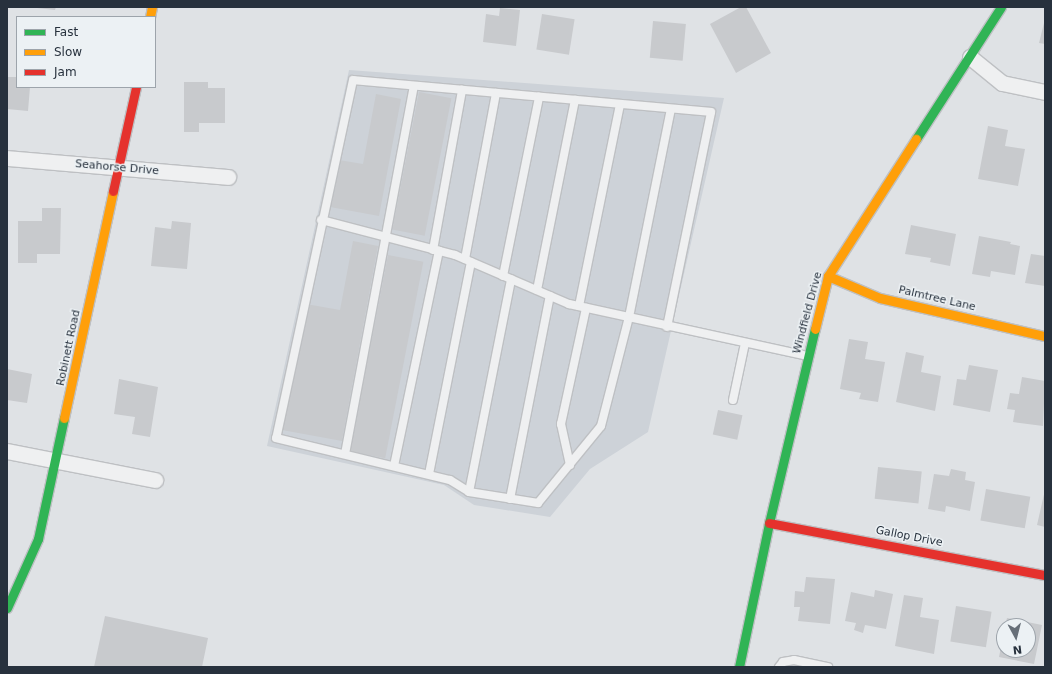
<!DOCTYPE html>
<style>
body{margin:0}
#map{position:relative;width:1052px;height:674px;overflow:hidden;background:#dfe2e5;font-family:"DejaVu Sans",sans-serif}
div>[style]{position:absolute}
.built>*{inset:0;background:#cdd2d8}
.building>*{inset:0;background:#c8cacd;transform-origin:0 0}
.roads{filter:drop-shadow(1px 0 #bec0c3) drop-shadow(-1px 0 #bec0c3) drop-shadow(0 1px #bec0c3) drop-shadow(0 -1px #bec0c3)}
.lane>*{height:8px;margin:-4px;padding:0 4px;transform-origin:4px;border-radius:4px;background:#eff0f1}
.street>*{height:15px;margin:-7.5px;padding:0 7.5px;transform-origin:7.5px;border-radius:7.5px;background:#eff0f1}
.fast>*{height:9px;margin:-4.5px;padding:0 4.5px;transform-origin:4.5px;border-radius:4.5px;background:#30b455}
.slow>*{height:9px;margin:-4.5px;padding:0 4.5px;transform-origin:4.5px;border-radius:4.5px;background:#ff9f0a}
.jam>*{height:9px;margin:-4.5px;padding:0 4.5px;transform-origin:4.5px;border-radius:4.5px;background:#e5322d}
span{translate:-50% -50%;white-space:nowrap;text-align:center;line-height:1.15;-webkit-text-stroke:3px #ecf1f4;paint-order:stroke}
.street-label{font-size:11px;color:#27313d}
.frame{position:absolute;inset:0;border:8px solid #27313d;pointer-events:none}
.legend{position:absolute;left:16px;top:16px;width:140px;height:72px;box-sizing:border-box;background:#ecf1f4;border:1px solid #9da4ab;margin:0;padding:5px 7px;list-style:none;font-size:12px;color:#27313d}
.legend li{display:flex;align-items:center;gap:8px;height:20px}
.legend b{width:20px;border:1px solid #9da4ab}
.north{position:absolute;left:996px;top:618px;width:40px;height:40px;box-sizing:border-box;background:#ecf1f4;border:1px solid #9da4ab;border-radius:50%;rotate:173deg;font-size:11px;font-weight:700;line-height:16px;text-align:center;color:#27313d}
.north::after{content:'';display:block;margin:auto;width:14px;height:18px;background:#676f78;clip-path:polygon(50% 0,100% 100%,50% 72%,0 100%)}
</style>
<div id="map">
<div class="built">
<i style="clip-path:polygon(349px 70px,724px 98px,648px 432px,590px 469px,550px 517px,474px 505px,444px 485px,267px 446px)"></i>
</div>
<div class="building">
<i style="clip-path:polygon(28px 7px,56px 7px,55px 10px)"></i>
<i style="clip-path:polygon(741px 7px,746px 7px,771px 53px,736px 73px,710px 24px)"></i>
<i style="clip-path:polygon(500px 8px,520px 10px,516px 46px,483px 42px,486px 14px,499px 16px)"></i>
<i style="left:542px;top:14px;width:33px;height:36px;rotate:9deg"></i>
<i style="left:653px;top:21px;width:33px;height:37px;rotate:5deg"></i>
<i style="clip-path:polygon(1044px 23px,1045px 23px,1045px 44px,1039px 43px)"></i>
<i style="clip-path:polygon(7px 77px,17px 77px,17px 87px,30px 87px,28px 111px,7px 109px)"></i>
<i style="clip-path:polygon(184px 82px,208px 82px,208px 88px,225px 88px,225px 123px,199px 123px,199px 132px,184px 132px)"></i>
<i style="left:419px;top:92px;width:33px;height:140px;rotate:11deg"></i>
<i style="clip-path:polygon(376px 94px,401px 99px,379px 216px,330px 207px,339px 160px,363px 164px)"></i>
<i style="clip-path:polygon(988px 126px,1008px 130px,1005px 146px,1025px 149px,1018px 186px,978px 179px)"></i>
<i style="clip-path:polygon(42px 208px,61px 208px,60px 254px,37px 254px,37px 263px,18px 263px,18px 221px,42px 221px)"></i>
<i style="clip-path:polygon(172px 221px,191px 223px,187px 269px,151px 266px,155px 227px,171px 229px)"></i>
<i style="clip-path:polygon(911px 225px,956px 234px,950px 266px,930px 262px,931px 258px,905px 254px)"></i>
<i style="clip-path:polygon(979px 236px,1011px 242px,1010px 244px,1020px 246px,1015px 275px,991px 271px,990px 277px,972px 274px)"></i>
<i style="clip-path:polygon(353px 241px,378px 246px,342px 441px,282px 430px,306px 304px,340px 310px)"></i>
<i style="clip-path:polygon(1031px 254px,1045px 256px,1045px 286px,1025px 283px)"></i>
<i style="left:388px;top:255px;width:36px;height:200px;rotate:11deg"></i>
<i style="clip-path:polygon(849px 339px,868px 342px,865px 359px,885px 362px,878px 402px,859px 399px,861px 393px,840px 389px)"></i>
<i style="clip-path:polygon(906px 352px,924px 356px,921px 372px,941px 376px,935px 411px,896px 402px)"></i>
<i style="clip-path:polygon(969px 365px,998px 370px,990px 412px,953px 405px,957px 379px,966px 380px)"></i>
<i style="clip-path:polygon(7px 369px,32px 374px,27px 403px,7px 400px)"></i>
<i style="clip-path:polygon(1022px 377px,1045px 381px,1043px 426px,1013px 422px,1015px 410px,1007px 409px,1010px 393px,1019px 394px)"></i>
<i style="clip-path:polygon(119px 379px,158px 387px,150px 437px,132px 434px,135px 417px,114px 414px)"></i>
<i style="left:718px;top:410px;width:25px;height:25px;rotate:12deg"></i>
<i style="left:878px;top:467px;width:44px;height:32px;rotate:6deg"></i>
<i style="clip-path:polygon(951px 469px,966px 472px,965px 480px,975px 482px,970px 511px,946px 506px,945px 512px,928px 509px,934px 474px,949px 476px)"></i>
<i style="left:986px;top:489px;width:45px;height:32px;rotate:10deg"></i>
<i style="clip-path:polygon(1045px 490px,1045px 527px,1037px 525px)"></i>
<i style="clip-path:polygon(806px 577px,835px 579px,830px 624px,798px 621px,800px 607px,794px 607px,795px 591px,804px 592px)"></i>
<i style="clip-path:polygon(875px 590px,893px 594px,886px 629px,865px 625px,863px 633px,854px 630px,856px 623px,845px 621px,851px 592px,874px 597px)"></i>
<i style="clip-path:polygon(904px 595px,923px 598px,920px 617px,939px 620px,934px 654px,895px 646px)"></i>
<i style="left:956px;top:606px;width:36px;height:36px;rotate:9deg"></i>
<i style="clip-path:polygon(105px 616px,208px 638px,202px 667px,94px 667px)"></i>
<i style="clip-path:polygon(1007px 618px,1042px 625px,1034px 664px,999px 657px,1003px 637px,1004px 650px,1028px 650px,1028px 626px,1005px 626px)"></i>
</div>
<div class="roads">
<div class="lane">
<i style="left:321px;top:220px;width:138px;rotate:14.6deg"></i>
<i style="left:455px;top:255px;width:124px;rotate:23.3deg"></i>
<i style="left:569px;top:304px;width:245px;rotate:12.3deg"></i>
<i style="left:433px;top:250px;width:163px;rotate:-79.7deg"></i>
<i style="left:465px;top:259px;width:169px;rotate:-79.4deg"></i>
<i style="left:503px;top:276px;width:183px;rotate:-78.6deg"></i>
<i style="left:537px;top:290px;width:194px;rotate:-78.7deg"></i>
<i style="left:579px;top:306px;width:206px;rotate:-78.5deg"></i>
<i style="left:667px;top:327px;width:219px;rotate:-78.4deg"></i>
<i style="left:711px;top:112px;width:359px;rotate:-174.9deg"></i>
<i style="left:353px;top:80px;width:366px;rotate:102.1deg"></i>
<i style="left:276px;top:438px;width:179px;rotate:13.6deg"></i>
<i style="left:450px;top:480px;width:22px;rotate:32deg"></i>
<i style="left:469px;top:492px;width:70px;rotate:9.1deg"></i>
<i style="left:538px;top:503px;width:99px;rotate:-50.7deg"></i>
<i style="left:601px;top:426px;width:113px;rotate:-75.6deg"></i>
<i style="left:629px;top:317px;width:212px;rotate:-78.6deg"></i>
<i style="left:733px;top:400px;width:58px;rotate:-78.1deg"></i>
<i style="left:345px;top:454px;width:374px;rotate:-79.4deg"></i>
<i style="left:570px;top:465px;width:42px;rotate:-102.4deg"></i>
<i style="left:561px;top:424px;width:119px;rotate:-77.8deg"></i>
<i style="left:394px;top:466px;width:220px;rotate:-78.2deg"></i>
<i style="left:429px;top:474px;width:216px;rotate:-78.8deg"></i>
<i style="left:469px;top:492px;width:217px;rotate:-78.8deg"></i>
<i style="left:510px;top:499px;width:207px;rotate:-78.9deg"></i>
<i style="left:779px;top:667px;width:6px;rotate:-51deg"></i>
<i style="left:783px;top:662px;width:11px;rotate:-10deg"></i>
<i style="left:794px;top:660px;width:35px;rotate:12deg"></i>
</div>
<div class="street">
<i style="left:970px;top:57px;width:41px;rotate:39.1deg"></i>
<i style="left:1002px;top:83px;width:44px;rotate:11.8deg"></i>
<i style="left:7px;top:158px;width:222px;rotate:4.9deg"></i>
<i style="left:7px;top:451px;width:151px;rotate:11.1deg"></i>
</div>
<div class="fast">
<i style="left:916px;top:139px;width:157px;rotate:-57.2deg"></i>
<i style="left:7px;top:608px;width:76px;rotate:-65.8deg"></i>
<i style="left:38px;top:539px;width:124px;rotate:-77.9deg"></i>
<i style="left:739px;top:667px;width:147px;rotate:-78.2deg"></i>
<i style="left:769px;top:523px;width:199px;rotate:-76.7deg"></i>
</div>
<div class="slow">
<i style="left:150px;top:17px;width:10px;rotate:-79deg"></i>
<i style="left:828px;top:276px;width:56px;rotate:22.9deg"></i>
<i style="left:880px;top:298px;width:169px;rotate:13deg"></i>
<i style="left:815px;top:329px;width:55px;rotate:-76.2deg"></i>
<i style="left:828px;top:276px;width:163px;rotate:-57.3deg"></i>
<i style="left:64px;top:418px;width:232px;rotate:-77.8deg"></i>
</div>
<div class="jam">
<i style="left:113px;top:191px;width:107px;rotate:-77.5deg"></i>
<i style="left:769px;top:523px;width:281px;rotate:10.7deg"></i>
</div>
</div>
<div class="street-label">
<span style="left:117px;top:168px;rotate:5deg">Seahorse Drive</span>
<span style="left:937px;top:299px;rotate:13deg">Palmtree Lane</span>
<span style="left:808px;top:313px;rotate:-75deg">Windfield Drive</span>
<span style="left:69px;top:348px;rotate:-78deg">Robinett Road</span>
<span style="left:909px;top:537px;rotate:11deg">Gallop Drive</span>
</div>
<div class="frame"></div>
<ul class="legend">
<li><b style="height:5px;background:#30b455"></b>Fast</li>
<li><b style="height:5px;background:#ff9f0a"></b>Slow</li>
<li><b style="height:5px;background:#e5322d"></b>Jam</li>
</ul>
<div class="north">N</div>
</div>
